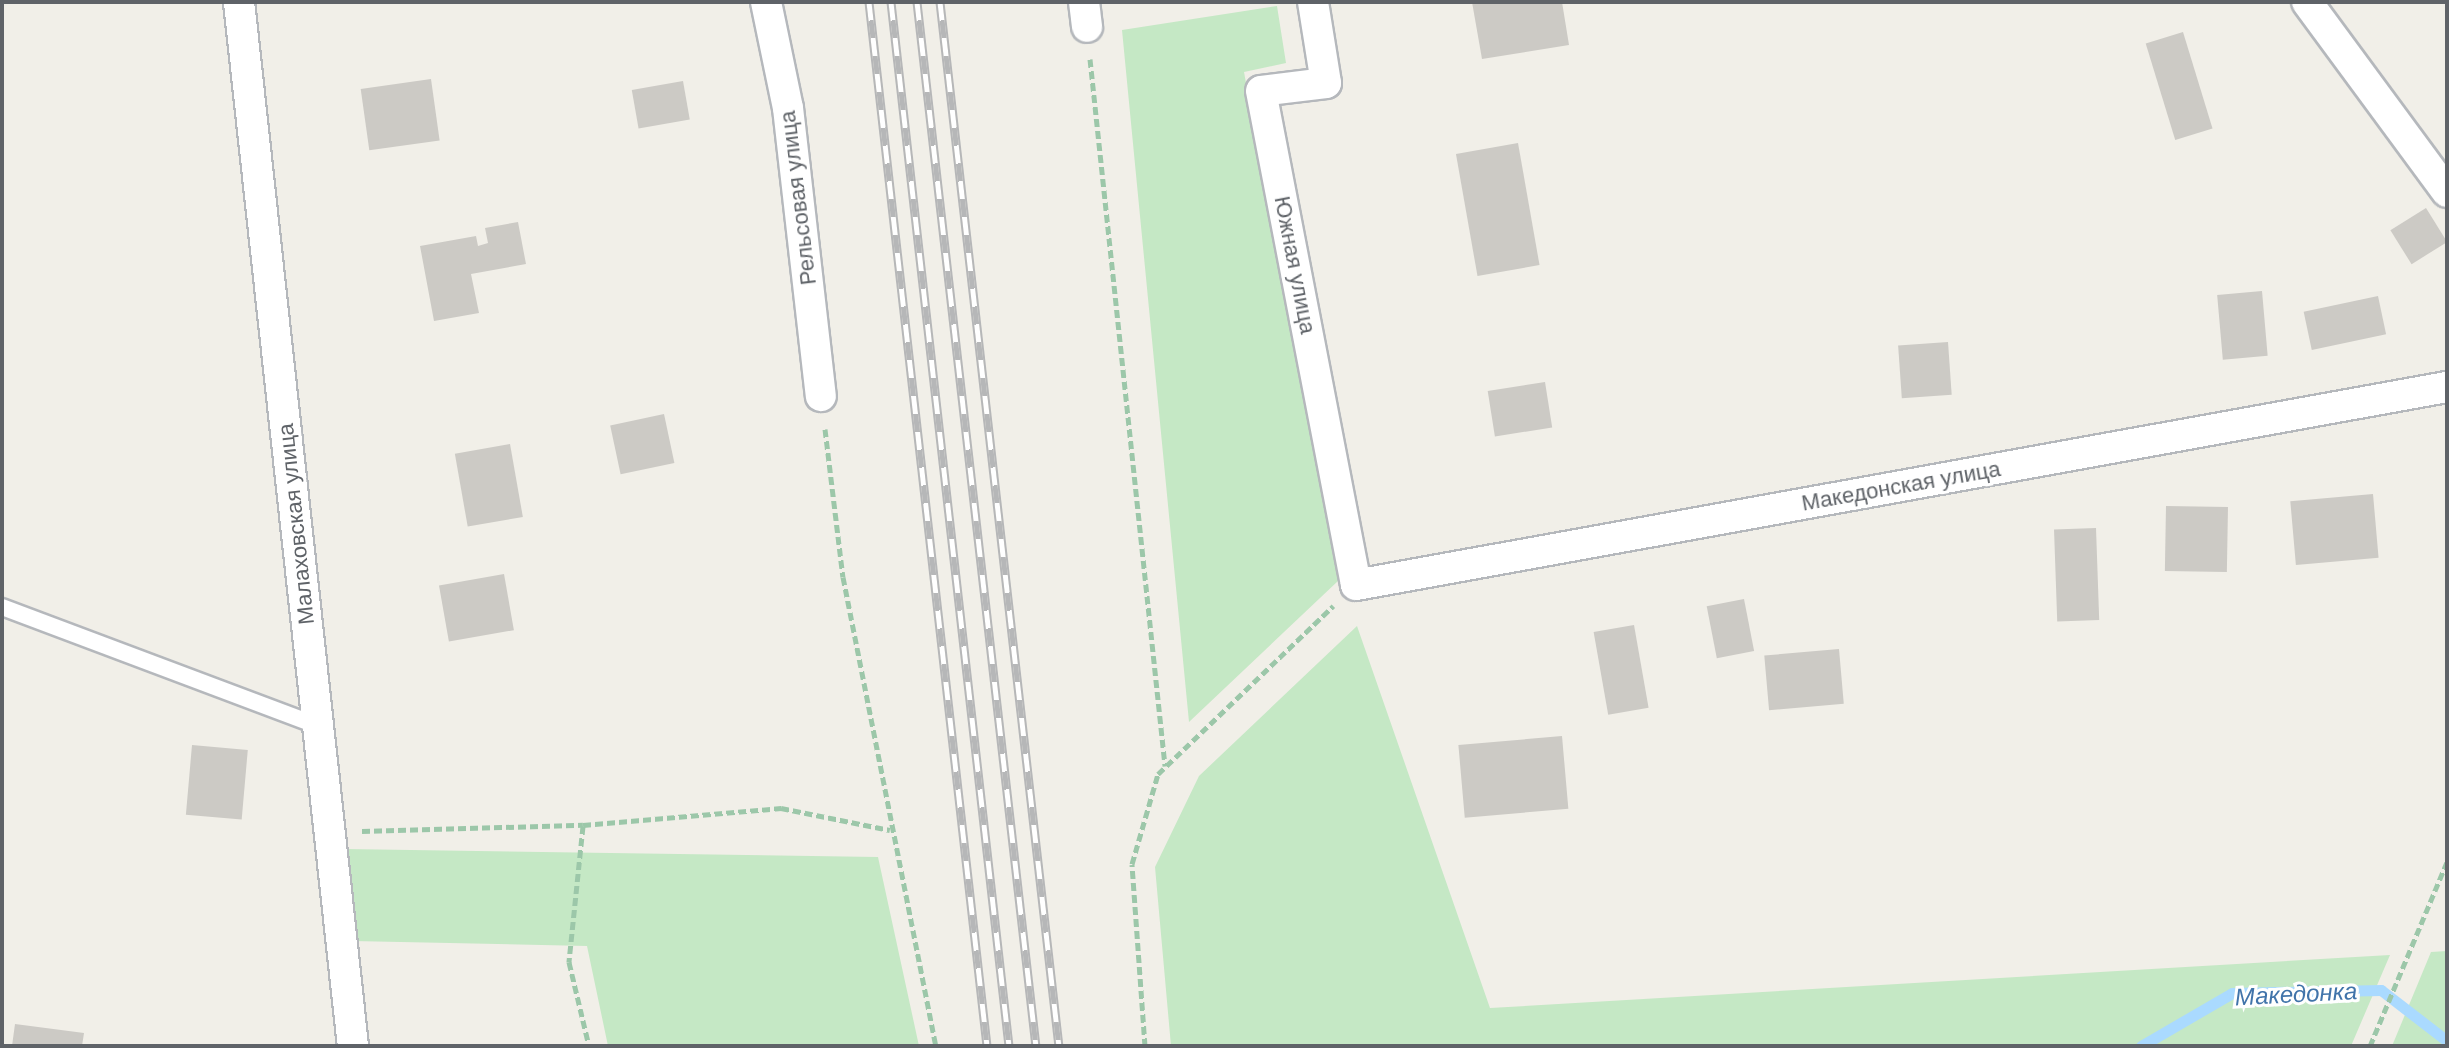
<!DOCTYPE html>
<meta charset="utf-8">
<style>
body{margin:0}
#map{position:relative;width:2449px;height:1048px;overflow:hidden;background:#f1efe8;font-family:Helvetica,sans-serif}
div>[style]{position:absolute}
.green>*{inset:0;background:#c5e8c5}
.stream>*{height:11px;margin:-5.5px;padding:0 5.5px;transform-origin:5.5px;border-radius:5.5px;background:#aadaff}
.building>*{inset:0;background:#cccac5;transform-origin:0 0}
.path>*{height:5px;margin-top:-2.5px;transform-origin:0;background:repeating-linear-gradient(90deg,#9cc7a9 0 8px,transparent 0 12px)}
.roads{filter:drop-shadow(2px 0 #b5b8bc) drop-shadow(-2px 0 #b5b8bc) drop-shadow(0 2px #b5b8bc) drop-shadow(0 -2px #b5b8bc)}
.service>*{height:16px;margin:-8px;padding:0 8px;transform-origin:8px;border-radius:8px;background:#fff}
.minor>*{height:30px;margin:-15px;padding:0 15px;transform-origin:15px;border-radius:15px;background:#fff}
.rail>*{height:9px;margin-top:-4.5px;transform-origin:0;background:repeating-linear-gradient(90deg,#fff 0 18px,#b6b7b8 0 36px);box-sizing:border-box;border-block:2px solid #b6b7b8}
span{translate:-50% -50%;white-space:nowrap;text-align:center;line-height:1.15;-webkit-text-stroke:6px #fff;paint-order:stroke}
.street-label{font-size:22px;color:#5f6368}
.water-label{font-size:24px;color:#4174aa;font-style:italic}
.frame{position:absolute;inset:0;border:4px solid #5f6368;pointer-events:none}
</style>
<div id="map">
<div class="green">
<i style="clip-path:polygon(1277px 6px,1286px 63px,1244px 72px,1338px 581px,1189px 722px,1122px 30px)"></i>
<i style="clip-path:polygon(1357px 626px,1490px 1008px,2390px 955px,2351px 1046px,1171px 1046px,1155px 867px,1199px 776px)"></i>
<i style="clip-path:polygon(345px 849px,878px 857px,919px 1046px,608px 1046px,587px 946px,352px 941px)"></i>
<i style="clip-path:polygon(2447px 951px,2447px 1046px,2392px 1046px,2431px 952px)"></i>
</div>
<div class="stream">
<i style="left:2141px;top:1046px;width:105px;rotate:-30.2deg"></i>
<i style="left:2232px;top:993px;width:149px;rotate:-1.2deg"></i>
<i style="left:2381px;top:990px;width:83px;rotate:37.7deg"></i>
</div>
<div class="building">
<i style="clip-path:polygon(1472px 2px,1562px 2px,1569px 45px,1482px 59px)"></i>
<i style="left:2183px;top:32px;width:101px;height:39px;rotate:73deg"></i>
<i style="left:431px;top:79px;width:62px;height:71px;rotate:82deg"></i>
<i style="left:683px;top:81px;width:39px;height:52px;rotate:80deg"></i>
<i style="left:1518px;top:143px;width:124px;height:63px;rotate:80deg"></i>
<i style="left:2426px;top:208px;width:40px;height:42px;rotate:58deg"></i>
<i style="clip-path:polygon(518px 222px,526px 264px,471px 274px,479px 313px,434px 321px,420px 246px,476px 236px,478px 246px,488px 243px,485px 228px)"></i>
<i style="left:2262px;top:291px;width:65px;height:45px;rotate:85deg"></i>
<i style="left:2378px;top:296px;width:39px;height:76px;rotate:78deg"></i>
<i style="left:1948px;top:342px;width:53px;height:50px;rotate:86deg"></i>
<i style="left:1545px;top:382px;width:46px;height:58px;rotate:81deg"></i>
<i style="left:664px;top:414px;width:50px;height:55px;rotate:78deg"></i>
<i style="left:510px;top:444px;width:74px;height:56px;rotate:80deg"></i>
<i style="left:2373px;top:494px;width:64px;height:83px;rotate:85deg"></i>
<i style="left:2166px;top:506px;width:62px;height:65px;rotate:1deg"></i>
<i style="left:2096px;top:528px;width:92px;height:42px;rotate:88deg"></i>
<i style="left:504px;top:574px;width:57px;height:66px;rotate:80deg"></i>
<i style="left:1744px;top:599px;width:53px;height:38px;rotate:79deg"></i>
<i style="left:1634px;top:625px;width:84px;height:41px;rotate:80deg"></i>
<i style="left:1839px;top:649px;width:55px;height:75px;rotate:85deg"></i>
<i style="left:1562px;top:736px;width:73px;height:104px;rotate:85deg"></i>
<i style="left:192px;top:745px;width:56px;height:70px;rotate:5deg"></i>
<i style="clip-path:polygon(15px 1024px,84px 1033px,82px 1046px,12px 1046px)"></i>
</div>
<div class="path">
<i style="left:1090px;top:59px;width:711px;rotate:83.94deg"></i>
<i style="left:825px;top:429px;width:149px;rotate:83.1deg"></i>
<i style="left:843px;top:577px;width:478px;rotate:78.8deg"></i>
<i style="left:583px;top:826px;width:137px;rotate:95.9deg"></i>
<i style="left:569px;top:962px;width:86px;rotate:76.6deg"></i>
<i style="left:362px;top:831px;width:221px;rotate:-1.6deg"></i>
<i style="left:583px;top:825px;width:199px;rotate:-4.9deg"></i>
<i style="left:781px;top:808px;width:111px;rotate:11.4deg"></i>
<i style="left:1145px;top:1046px;width:182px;rotate:-94.1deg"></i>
<i style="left:1132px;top:864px;width:94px;rotate:-73.9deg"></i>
<i style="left:1158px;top:774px;width:243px;rotate:-43.8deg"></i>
<i style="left:2370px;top:1046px;width:199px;rotate:-67.3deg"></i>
</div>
<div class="roads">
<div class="service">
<i style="left:2px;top:607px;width:338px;rotate:20.6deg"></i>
</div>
<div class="minor">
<i style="left:239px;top:2px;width:1050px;rotate:83.77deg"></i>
<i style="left:766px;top:2px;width:108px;rotate:78.3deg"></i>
<i style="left:788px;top:108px;width:290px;rotate:83.5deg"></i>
<i style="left:1084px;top:2px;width:25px;rotate:83deg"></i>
<i style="left:1313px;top:2px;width:82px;rotate:80.9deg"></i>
<i style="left:1326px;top:83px;width:65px;rotate:173deg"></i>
<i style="left:1261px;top:91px;width:503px;rotate:79.11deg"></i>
<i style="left:1356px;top:585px;width:1109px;rotate:-10.29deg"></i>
<i style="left:2307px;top:2px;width:236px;rotate:53.6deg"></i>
</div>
</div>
<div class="rail">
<i style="left:869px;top:2px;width:1051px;rotate:83.55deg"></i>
<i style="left:891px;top:2px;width:1051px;rotate:83.55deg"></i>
<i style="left:917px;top:2px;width:1051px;rotate:83.5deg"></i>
<i style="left:940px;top:2px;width:1051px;rotate:83.5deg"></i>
</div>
<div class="street-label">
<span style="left:798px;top:198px;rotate:-97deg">Рельсовая улица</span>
<span style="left:1295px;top:265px;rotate:79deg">Южная улица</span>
<span style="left:1901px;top:486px;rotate:-10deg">Македонская улица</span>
<span style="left:296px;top:524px;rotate:-96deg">Малаховская улица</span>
</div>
<div class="water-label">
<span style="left:2296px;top:994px;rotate:-3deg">Македонка</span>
</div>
<div class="frame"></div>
</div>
